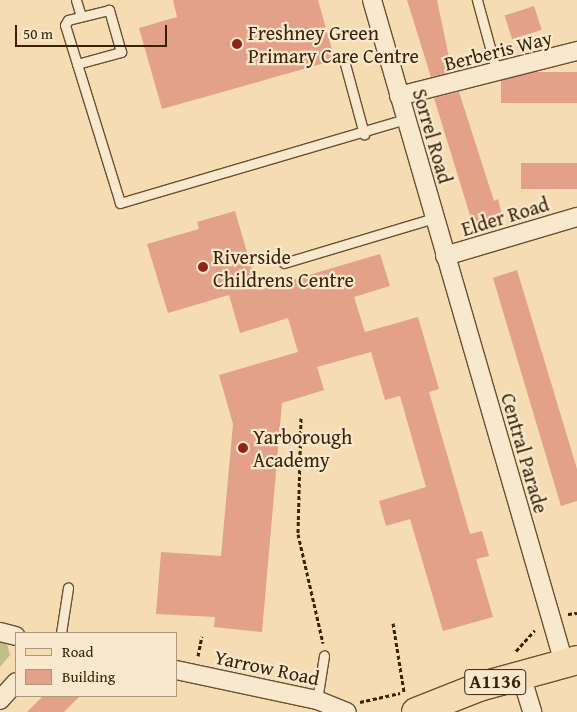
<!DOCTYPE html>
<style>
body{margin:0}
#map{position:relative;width:577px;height:712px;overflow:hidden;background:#f5dcb2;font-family:"Gentium Book Plus",serif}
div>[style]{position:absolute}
.green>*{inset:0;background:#c0bf89}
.building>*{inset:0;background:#e2a188;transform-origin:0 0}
.path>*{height:3px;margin-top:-1.5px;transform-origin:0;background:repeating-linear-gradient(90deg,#3b2205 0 4px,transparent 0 6.5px)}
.roads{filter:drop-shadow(1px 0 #6a5030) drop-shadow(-1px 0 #6a5030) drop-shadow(0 1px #6a5030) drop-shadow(0 -1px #6a5030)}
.service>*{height:9px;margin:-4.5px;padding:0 4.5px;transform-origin:4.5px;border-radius:4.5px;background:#f8e8cd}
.minor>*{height:18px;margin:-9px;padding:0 9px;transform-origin:9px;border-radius:9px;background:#f8e8cd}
.primary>*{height:28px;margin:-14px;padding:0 14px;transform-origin:14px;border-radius:14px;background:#f5dcb2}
.dots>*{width:14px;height:14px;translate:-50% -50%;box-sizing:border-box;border:2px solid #f8e8cd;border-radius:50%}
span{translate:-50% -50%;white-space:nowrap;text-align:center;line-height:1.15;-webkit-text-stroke:4.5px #f8e8cd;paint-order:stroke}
.shield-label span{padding:1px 4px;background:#f8e8cd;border:1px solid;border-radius:4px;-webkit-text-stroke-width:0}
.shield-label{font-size:19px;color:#3b2205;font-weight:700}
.poi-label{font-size:20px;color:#3b2205}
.left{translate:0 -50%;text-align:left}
.street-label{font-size:20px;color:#3b2205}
.legend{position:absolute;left:15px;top:632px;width:162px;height:65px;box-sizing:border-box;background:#f8e8cd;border:1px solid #ac997d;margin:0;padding:6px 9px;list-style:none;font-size:15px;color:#3b2205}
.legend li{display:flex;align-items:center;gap:10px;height:25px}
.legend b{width:25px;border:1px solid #ac997d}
.scale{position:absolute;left:15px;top:25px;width:152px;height:22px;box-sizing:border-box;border:2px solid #3b2205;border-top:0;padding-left:6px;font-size:15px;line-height:18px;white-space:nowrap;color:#3b2205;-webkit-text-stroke:4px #f8e8cd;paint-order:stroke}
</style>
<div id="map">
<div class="green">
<i style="clip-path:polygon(0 641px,7px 644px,10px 655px,0 667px)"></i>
</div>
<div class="building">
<i style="clip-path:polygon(173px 0,318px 0,335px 60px,162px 109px,139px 28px,177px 17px)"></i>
<i style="clip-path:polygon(407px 0,437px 0,452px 72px,431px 77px)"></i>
<i style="left:534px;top:6px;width:25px;height:31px;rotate:72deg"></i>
<i style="left:577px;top:72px;width:31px;height:76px;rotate:90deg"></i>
<i style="clip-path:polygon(459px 92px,494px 201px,498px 199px,502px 215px,473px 225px,434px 98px)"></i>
<i style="left:577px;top:163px;width:26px;height:56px;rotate:90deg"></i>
<i style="clip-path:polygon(235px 211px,258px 290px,380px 254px,390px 286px,354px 297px,365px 332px,418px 317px,439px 389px,429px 392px,470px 534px,482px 531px,489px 556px,476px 559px,493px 617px,443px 631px,410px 519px,386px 526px,379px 501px,426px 487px,400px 396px,385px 400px,371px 352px,317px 367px,324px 390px,282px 403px,262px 632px,214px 627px,215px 617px,156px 614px,161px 552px,221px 556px,233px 424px,219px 375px,298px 352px,288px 318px,240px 333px,229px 295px,168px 313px,147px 244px,199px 229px,197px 222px)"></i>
<i style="clip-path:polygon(517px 270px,577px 469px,577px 501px,561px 506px,493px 278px)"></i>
<i style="clip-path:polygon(43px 696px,80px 696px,64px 712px,27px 712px)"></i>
</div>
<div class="path">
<i style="left:301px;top:418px;width:116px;rotate:91.5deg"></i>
<i style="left:298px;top:534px;width:112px;rotate:77.1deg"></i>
<i style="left:568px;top:614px;width:9px;rotate:-6deg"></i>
<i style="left:393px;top:623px;width:70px;rotate:80.9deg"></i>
<i style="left:516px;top:651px;width:28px;rotate:-48deg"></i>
<i style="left:198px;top:656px;width:20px;rotate:-79deg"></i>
<i style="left:360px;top:702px;width:41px;rotate:-12.7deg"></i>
</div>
<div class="roads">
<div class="service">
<i style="left:76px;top:0;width:17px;rotate:73deg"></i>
<i style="left:477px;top:0;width:76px;rotate:74.7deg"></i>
<i style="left:77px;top:64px;width:46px;rotate:-15.3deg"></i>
<i style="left:121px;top:52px;width:44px;rotate:-105.9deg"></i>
<i style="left:109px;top:10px;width:42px;rotate:166.3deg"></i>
<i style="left:68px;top:20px;width:6px;rotate:121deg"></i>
<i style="left:65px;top:25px;width:186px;rotate:72.8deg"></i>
<i style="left:120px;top:203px;width:298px;rotate:-16.4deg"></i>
<i style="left:345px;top:64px;width:73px;rotate:74.8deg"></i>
<i style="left:284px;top:263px;width:157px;rotate:-16.7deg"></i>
<i style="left:61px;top:633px;width:46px;rotate:-81.2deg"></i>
<i style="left:317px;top:700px;width:45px;rotate:-81deg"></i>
</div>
<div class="minor">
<i style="left:372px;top:0;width:690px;rotate:73.85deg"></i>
<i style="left:399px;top:96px;width:184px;rotate:-14.2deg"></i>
<i style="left:445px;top:256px;width:138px;rotate:-16.5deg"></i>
<i style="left:0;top:632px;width:16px;rotate:14deg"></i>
<i style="left:176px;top:670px;width:144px;rotate:12deg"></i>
<i style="left:317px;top:700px;width:32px;rotate:22deg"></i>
<i style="left:521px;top:675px;width:39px;rotate:73deg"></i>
<i style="left:0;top:700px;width:24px;rotate:-48deg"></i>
</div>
<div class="primary">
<i style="left:416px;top:712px;width:68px;rotate:-21.6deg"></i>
<i style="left:479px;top:687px;width:102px;rotate:-15.4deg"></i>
</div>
</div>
<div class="dots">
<i style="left:237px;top:44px;background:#8f2418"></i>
<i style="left:203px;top:267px;background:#8f2418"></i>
<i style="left:243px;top:448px;background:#8f2418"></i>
</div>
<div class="shield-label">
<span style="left:495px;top:682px">A1136</span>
</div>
<div class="poi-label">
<span class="left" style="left:248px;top:44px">Freshney Green<br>Primary Care Centre</span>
<span class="left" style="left:213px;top:268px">Riverside<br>Childrens Centre</span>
<span class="left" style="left:253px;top:448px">Yarborough<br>Academy</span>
</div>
<div class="street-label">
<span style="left:498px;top:50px;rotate:-14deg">Berberis Way</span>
<span style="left:433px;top:136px;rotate:74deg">Sorrel Road</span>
<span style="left:505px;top:216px;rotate:-17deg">Elder Road</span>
<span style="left:525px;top:453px;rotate:74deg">Central Parade</span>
<span style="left:267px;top:667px;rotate:12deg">Yarrow Road</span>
</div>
<ul class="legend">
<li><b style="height:6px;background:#f5dcb2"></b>Road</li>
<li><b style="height:14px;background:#e2a188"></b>Building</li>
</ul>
<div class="scale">50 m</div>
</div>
